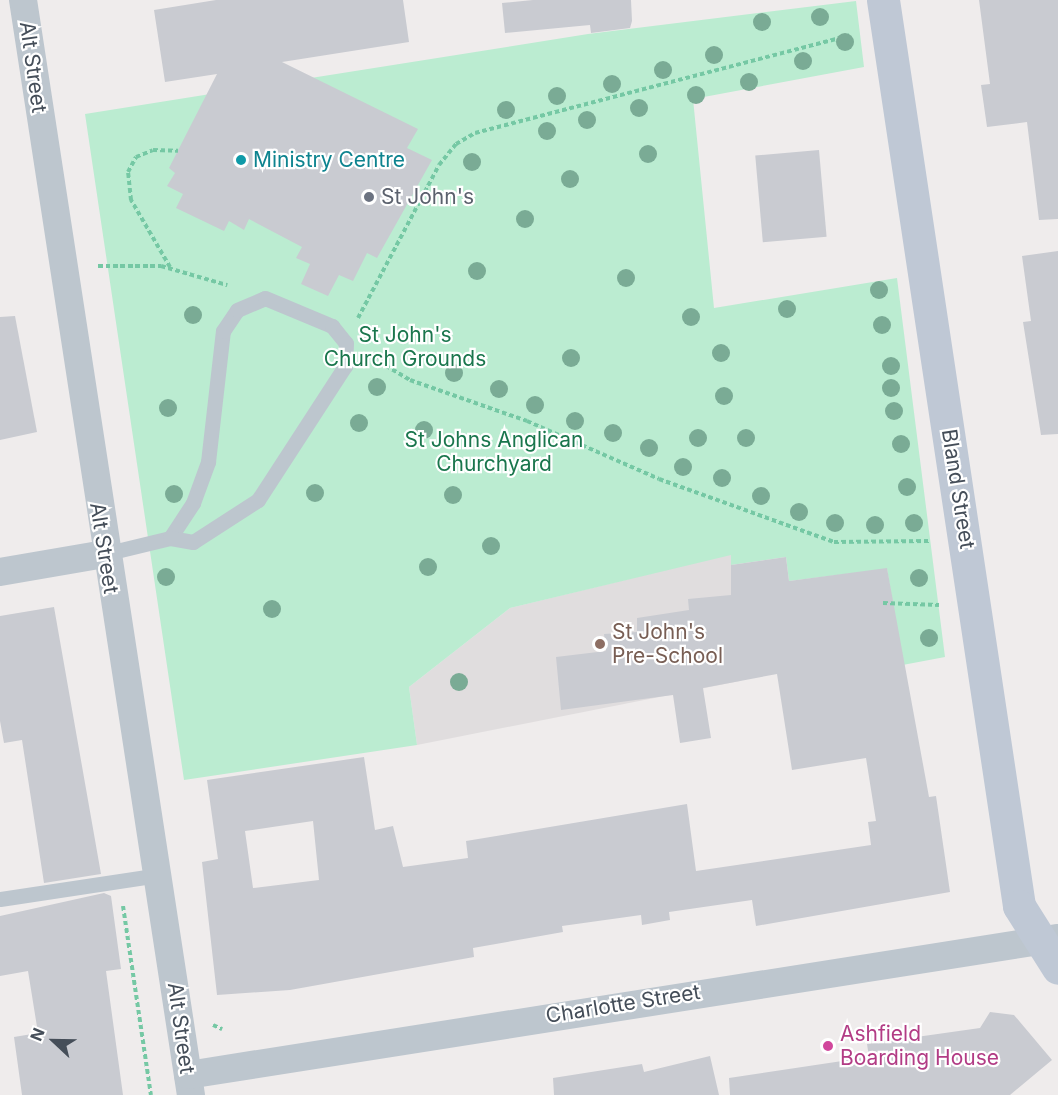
<!DOCTYPE html>
<style>
body{margin:0}
#map{position:relative;width:1058px;height:1095px;overflow:hidden;background:#efecec;font-family:Inter,sans-serif}
div>[style]{position:absolute}
.education>*{inset:0;background:#e0ddde}
.green>*{inset:0;background:#bbecd1}
.building>*{inset:0;background:#c9cbd1;transform-origin:0 0}
.path>*{height:4px;margin-top:-2px;transform-origin:0;background:repeating-linear-gradient(90deg,#75c8a4 0 4.5px,transparent 0 7.5px)}
.lane>*{height:15px;margin:-7.5px;padding:0 7.5px;transform-origin:7.5px;border-radius:7.5px;background:#bdc6ce}
.street>*{height:28px;margin:-14px;padding:0 14px;transform-origin:14px;border-radius:14px;background:#bdc6ce}
.secondary>*{height:33px;margin:-16.5px;padding:0 16.5px;transform-origin:16.5px;border-radius:16.5px;background:#bfc8d5}
.trees>*{width:18px;height:18px;margin:-9px;border-radius:50%;background:#7aab95}
.dots>*{width:16px;height:16px;translate:-50% -50%;box-sizing:border-box;border:3px solid #fff;border-radius:50%}
span{translate:-50% -50%;white-space:nowrap;text-align:center;line-height:1.15;-webkit-text-stroke:4.5px #fff;paint-order:stroke}
.street-label{font-size:21px;color:#454e59}
.culture-label{font-size:21px;color:#0d838f}
.left{translate:0 -50%;text-align:left}
.worship-label{font-size:21px;color:#5b616d}
.park-label{font-size:21px;color:#1a764d}
.education-label{font-size:21px;color:#785e54}
.hotel-label{font-size:21px;color:#b23c85}
.north{position:absolute;left:24px;top:1011px;width:60px;height:60px;-webkit-text-stroke:4px #fff;paint-order:stroke;rotate:292deg;font-size:16px;font-weight:700;line-height:24px;text-align:center;color:#454e59}
.north::after{content:'';display:block;margin:auto;width:21px;height:27px;background:#454e59;clip-path:polygon(50% 0,100% 100%,50% 72%,0 100%)}
</style>
<div id="map">
<div class="education">
<i style="clip-path:polygon(731px 554px,740px 681px,417px 745px,409px 687px,510px 608px)"></i>
</div>
<div class="green">
<i style="clip-path:polygon(856px 1px,864px 67px,693px 99px,714px 308px,897px 278px,945px 657px,892px 667px,894px 611px,887px 569px,789px 581px,786px 557px,731px 565px,731px 555px,510px 608px,409px 687px,417px 745px,184px 780px,85px 114px,588px 34px)"></i>
</div>
<div class="building">
<i style="clip-path:polygon(216px 0,403px 0,409px 42px,282px 62px,418px 129px,407px 148px,432px 160px,377px 258px,367px 253px,353px 281px,339px 275px,328px 296px,301px 284px,310px 264px,296px 258px,302px 247px,249px 219px,244px 230px,229px 221px,224px 231px,176px 208px,183px 194px,167px 186px,175px 173px,169px 168px,217px 74px,165px 82px,154px 10px)"></i>
<i style="clip-path:polygon(533px 0,631px 0,632px 21px,630px 28px,591px 33px,590px 25px,505px 33px,502px 3px)"></i>
<i style="clip-path:polygon(979px 0,1058px 0,1058px 219px,1039px 220px,1027px 122px,987px 127px,981px 85px,990px 84px)"></i>
<i style="left:819px;top:150px;width:87px;height:64px;rotate:85deg"></i>
<i style="clip-path:polygon(1058px 251px,1058px 434px,1041px 435px,1023px 322px,1031px 321px,1022px 256px)"></i>
<i style="clip-path:polygon(15px 316px,37px 432px,0 440px,0 317px)"></i>
<i style="clip-path:polygon(evenodd,786px 557px,789px 581px,887px 568px,929px 797px,936px 796px,950px 892px,756px 926px,752px 900px,669px 912px,670px 920px,642px 925px,641px 915px,562px 926px,563px 932px,473px 948px,474px 957px,290px 990px,217px 995px,202px 862px,218px 859px,207px 780px,364px 757px,375px 830px,393px 826px,403px 867px,468px 858px,466px 841px,687px 804px,696px 871px,871px 845px,868px 822px,876px 821px,866px 758px,792px 770px,777px 674px,703px 688px,711px 738px,680px 743px,673px 695px,561px 710px,556px 657px,606px 651px,604px 634px,637px 632px,637px 618px,689px 610px,688px 599px,731px 595px,731px 565px,786px 557px,313px 821px,319px 880px,253px 888px,245px 831px,313px 821px)"></i>
<i style="clip-path:polygon(54px 607px,101px 874px,44px 883px,22px 740px,4px 743px,0 721px,0 616px)"></i>
<i style="clip-path:polygon(104px 893px,111px 896px,121px 969px,106px 971px,123px 1095px,22px 1095px,14px 1037px,38px 1033px,28px 971px,0 976px,0 916px)"></i>
<i style="clip-path:polygon(990px 1012px,1014px 1015px,1052px 1060px,1010px 1095px,730px 1095px,729px 1078px,869px 1057px,867px 1044px,980px 1028px)"></i>
<i style="clip-path:polygon(710px 1056px,719px 1095px,554px 1095px,553px 1078px,642px 1064px,644px 1072px)"></i>
</div>
<div class="path">
<i style="left:98px;top:266px;width:63px"></i>
<i style="left:161px;top:266px;width:69px;rotate:16.1deg"></i>
<i style="left:170px;top:267px;width:78px;rotate:-120.2deg"></i>
<i style="left:131px;top:200px;width:28px;rotate:-96deg"></i>
<i style="left:128px;top:172px;width:17px;rotate:-62deg"></i>
<i style="left:136px;top:157px;width:18px;rotate:-22deg"></i>
<i style="left:153px;top:150px;width:25px;rotate:2deg"></i>
<i style="left:358px;top:318px;width:173px;rotate:-62.1deg"></i>
<i style="left:439px;top:165px;width:27px;rotate:-51deg"></i>
<i style="left:456px;top:144px;width:22px;rotate:-30deg"></i>
<i style="left:475px;top:133px;width:388px;rotate:-14.6deg"></i>
<i style="left:373px;top:358px;width:43px;rotate:30.7deg"></i>
<i style="left:410px;top:380px;width:124px;rotate:19.3deg"></i>
<i style="left:527px;top:421px;width:144px;rotate:23.7deg"></i>
<i style="left:659px;top:479px;width:186px;rotate:19.8deg"></i>
<i style="left:834px;top:542px;width:95px;rotate:-0.6deg"></i>
<i style="left:883px;top:603px;width:56px;rotate:2deg"></i>
<i style="left:123px;top:906px;width:191px;rotate:81.6deg"></i>
<i style="left:213px;top:1025px;width:10px;rotate:24deg"></i>
</div>
<div class="lane">
<i style="left:104px;top:554px;width:68px;rotate:-13.6deg"></i>
<i style="left:170px;top:538px;width:42px;rotate:-56.7deg"></i>
<i style="left:193px;top:503px;width:44px;rotate:-69.9deg"></i>
<i style="left:208px;top:462px;width:132px;rotate:-83.5deg"></i>
<i style="left:223px;top:331px;width:25px;rotate:-56deg"></i>
<i style="left:237px;top:310px;width:30px;rotate:-23deg"></i>
<i style="left:265px;top:298px;width:73px;rotate:22.7deg"></i>
<i style="left:332px;top:326px;width:22px;rotate:51deg"></i>
<i style="left:346px;top:343px;width:23px;rotate:92deg"></i>
<i style="left:345px;top:366px;width:160px;rotate:123deg"></i>
<i style="left:258px;top:500px;width:77px;rotate:147.1deg"></i>
<i style="left:193px;top:542px;width:23px;rotate:-170deg"></i>
<i style="left:0;top:899px;width:160px;rotate:-8.6deg"></i>
</div>
<div class="street">
<i style="left:23px;top:0;width:1108px;rotate:81.28deg"></i>
<i style="left:0;top:572px;width:106px;rotate:-9.8deg"></i>
<i style="left:188px;top:1075px;width:881px;rotate:-8.95deg"></i>
</div>
<div class="secondary">
<i style="left:883px;top:0;width:916px;rotate:81.46deg"></i>
<i style="left:1019px;top:906px;width:73px;rotate:57.8deg"></i>
</div>
<div class="trees">
<i style="left:820px;top:17px"></i>
<i style="left:762px;top:22px"></i>
<i style="left:845px;top:42px"></i>
<i style="left:714px;top:55px"></i>
<i style="left:803px;top:61px"></i>
<i style="left:663px;top:70px"></i>
<i style="left:749px;top:82px"></i>
<i style="left:612px;top:84px"></i>
<i style="left:696px;top:95px"></i>
<i style="left:557px;top:96px"></i>
<i style="left:639px;top:108px"></i>
<i style="left:506px;top:110px"></i>
<i style="left:587px;top:120px"></i>
<i style="left:547px;top:131px"></i>
<i style="left:648px;top:154px"></i>
<i style="left:472px;top:162px"></i>
<i style="left:570px;top:179px"></i>
<i style="left:525px;top:219px"></i>
<i style="left:477px;top:271px"></i>
<i style="left:626px;top:278px"></i>
<i style="left:879px;top:290px"></i>
<i style="left:787px;top:309px"></i>
<i style="left:193px;top:315px"></i>
<i style="left:691px;top:317px"></i>
<i style="left:882px;top:325px"></i>
<i style="left:721px;top:353px"></i>
<i style="left:571px;top:358px"></i>
<i style="left:891px;top:366px"></i>
<i style="left:454px;top:373px"></i>
<i style="left:377px;top:387px"></i>
<i style="left:891px;top:388px"></i>
<i style="left:499px;top:389px"></i>
<i style="left:724px;top:396px"></i>
<i style="left:535px;top:405px"></i>
<i style="left:168px;top:408px"></i>
<i style="left:894px;top:411px"></i>
<i style="left:575px;top:421px"></i>
<i style="left:359px;top:423px"></i>
<i style="left:424px;top:430px"></i>
<i style="left:613px;top:433px"></i>
<i style="left:698px;top:438px"></i>
<i style="left:746px;top:438px"></i>
<i style="left:901px;top:444px"></i>
<i style="left:649px;top:448px"></i>
<i style="left:683px;top:467px"></i>
<i style="left:722px;top:478px"></i>
<i style="left:907px;top:487px"></i>
<i style="left:315px;top:493px"></i>
<i style="left:174px;top:494px"></i>
<i style="left:453px;top:495px"></i>
<i style="left:761px;top:496px"></i>
<i style="left:799px;top:512px"></i>
<i style="left:835px;top:523px"></i>
<i style="left:914px;top:523px"></i>
<i style="left:875px;top:525px"></i>
<i style="left:491px;top:546px"></i>
<i style="left:428px;top:567px"></i>
<i style="left:166px;top:577px"></i>
<i style="left:919px;top:578px"></i>
<i style="left:272px;top:609px"></i>
<i style="left:929px;top:638px"></i>
<i style="left:459px;top:682px"></i>
</div>
<div class="dots">
<i style="left:241px;top:160px;background:#0f9aa8"></i>
<i style="left:369px;top:197px;background:#6b7280"></i>
<i style="left:600px;top:644px;background:#8d6e63"></i>
<i style="left:828px;top:1046px;background:#d1479c"></i>
</div>
<div class="street-label">
<span style="left:33px;top:67px;rotate:82deg">Alt Street</span>
<span style="left:958px;top:489px;rotate:81deg">Bland Street</span>
<span style="left:104px;top:548px;rotate:81deg">Alt Street</span>
<span style="left:623px;top:1004px;rotate:-9deg">Charlotte Street</span>
<span style="left:181px;top:1028px;rotate:82deg">Alt Street</span>
</div>
<div class="culture-label">
<span class="left" style="left:253px;top:160px">Ministry Centre</span>
</div>
<div class="worship-label">
<span class="left" style="left:381px;top:197px">St John's</span>
</div>
<div class="park-label">
<span style="left:405px;top:347px">St John's<br>Church Grounds</span>
<span style="left:494px;top:452px">St Johns Anglican<br>Churchyard</span>
</div>
<div class="education-label">
<span class="left" style="left:612px;top:644px">St John's<br>Pre-School</span>
</div>
<div class="hotel-label">
<span class="left" style="left:840px;top:1046px">Ashfield<br>Boarding House</span>
</div>
<div class="north">N</div>
</div>
